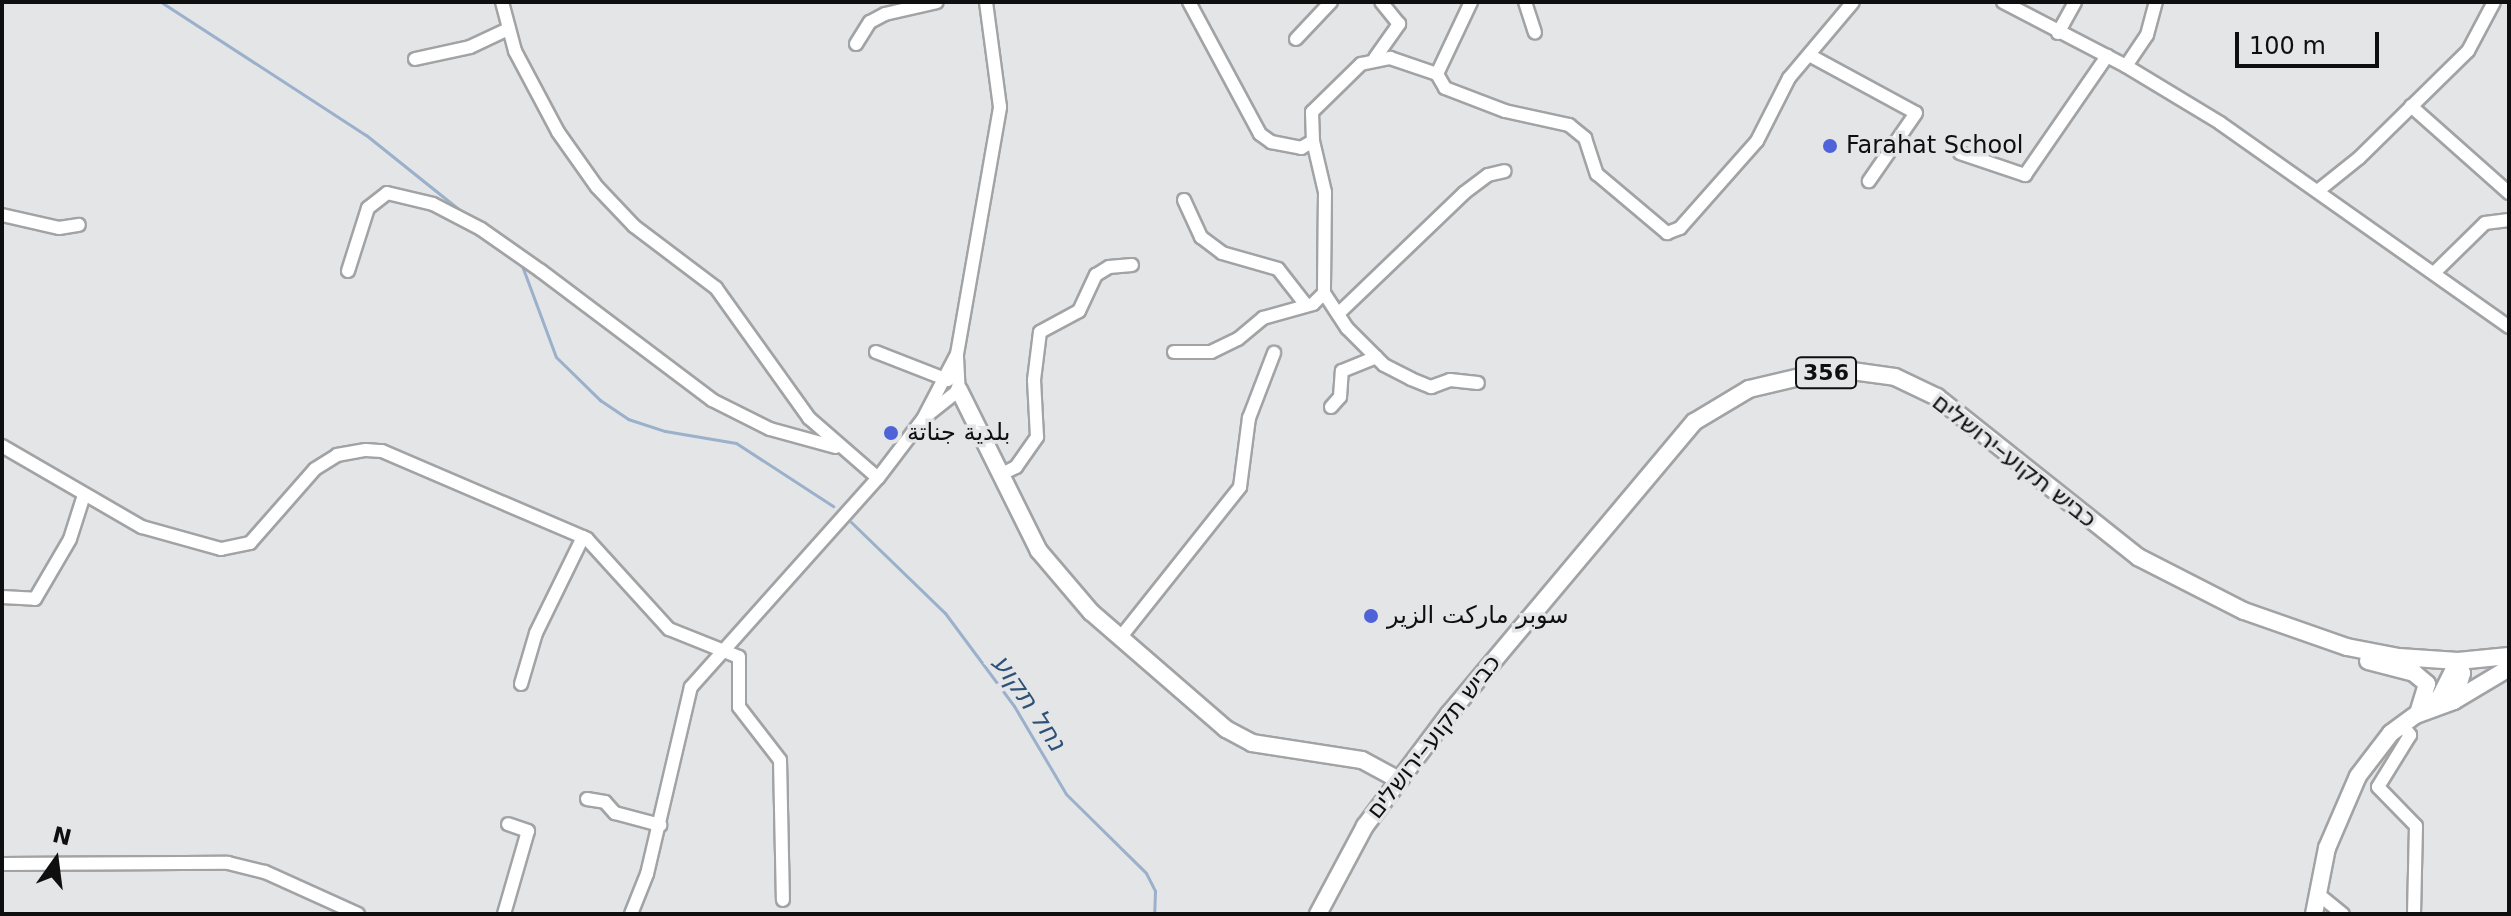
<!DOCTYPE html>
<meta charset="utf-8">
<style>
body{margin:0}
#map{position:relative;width:2511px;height:916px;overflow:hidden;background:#e3e5e7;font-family:"DejaVu Sans","Noto Sans Arabic",Heebo,sans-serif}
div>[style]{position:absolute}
.stream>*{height:3px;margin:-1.5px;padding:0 1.5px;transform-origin:1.5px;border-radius:1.5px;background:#9ab0cb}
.roads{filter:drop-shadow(2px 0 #a1a3a5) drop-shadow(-2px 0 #a1a3a5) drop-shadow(0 2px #a1a3a5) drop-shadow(0 -2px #a1a3a5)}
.minor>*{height:12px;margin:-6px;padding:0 6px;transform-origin:6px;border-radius:6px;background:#fff}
.major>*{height:16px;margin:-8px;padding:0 8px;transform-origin:8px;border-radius:8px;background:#fff}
.dots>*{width:22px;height:22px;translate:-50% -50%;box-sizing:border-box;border:4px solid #e3e5e7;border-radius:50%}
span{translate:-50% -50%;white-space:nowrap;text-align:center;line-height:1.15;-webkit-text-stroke:7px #e3e5e7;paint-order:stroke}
.shield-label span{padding:2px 6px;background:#e3e5e7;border:2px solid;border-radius:6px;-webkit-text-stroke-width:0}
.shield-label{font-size:22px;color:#0f0f10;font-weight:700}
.poi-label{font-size:24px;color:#0f0f10}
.left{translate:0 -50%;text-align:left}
.street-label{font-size:24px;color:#0f0f10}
.water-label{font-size:26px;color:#2f5178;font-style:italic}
.frame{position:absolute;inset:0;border:4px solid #0f0f10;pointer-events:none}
.north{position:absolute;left:16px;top:820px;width:80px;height:80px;-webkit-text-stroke:6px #e3e5e7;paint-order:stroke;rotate:14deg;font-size:22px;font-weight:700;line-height:32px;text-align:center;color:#0f0f10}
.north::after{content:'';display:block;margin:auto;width:28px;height:36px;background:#0f0f10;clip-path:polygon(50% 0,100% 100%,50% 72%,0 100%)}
.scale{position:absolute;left:2235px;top:32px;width:144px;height:36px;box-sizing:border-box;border:4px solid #0f0f10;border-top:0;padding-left:10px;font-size:24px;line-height:28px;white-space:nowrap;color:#0f0f10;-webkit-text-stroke:6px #e3e5e7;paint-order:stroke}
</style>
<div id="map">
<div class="stream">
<i style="left:161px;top:2px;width:244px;rotate:33deg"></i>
<i style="left:366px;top:135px;width:128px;rotate:38.7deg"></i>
<i style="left:521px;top:263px;width:100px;rotate:69.6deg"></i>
<i style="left:556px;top:357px;width:62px;rotate:44.3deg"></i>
<i style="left:600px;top:400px;width:34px;rotate:34deg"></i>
<i style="left:628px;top:419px;width:39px;rotate:18deg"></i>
<i style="left:665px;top:431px;width:72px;rotate:9.6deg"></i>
<i style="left:736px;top:443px;width:116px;rotate:33deg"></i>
<i style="left:851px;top:522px;width:131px;rotate:44.1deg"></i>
<i style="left:945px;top:613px;width:116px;rotate:53.4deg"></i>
<i style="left:1014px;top:706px;width:102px;rotate:59.4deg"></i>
<i style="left:1066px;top:794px;width:112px;rotate:44.6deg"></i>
<i style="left:1146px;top:873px;width:20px;rotate:63deg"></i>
<i style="left:1155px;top:891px;width:23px;rotate:92deg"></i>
</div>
<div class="roads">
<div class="minor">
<i style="left:502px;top:2px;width:51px;rotate:75.1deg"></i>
<i style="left:515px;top:51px;width:92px;rotate:62deg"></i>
<i style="left:558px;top:132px;width:67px;rotate:54.7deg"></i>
<i style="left:597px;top:187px;width:54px;rotate:46.5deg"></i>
<i style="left:634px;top:226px;width:103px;rotate:37.1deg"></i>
<i style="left:716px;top:288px;width:160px;rotate:54.4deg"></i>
<i style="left:809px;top:418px;width:91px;rotate:41deg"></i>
<i style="left:1189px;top:2px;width:150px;rotate:61.7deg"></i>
<i style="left:1260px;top:134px;width:14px;rotate:36deg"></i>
<i style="left:1271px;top:142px;width:31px;rotate:11deg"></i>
<i style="left:1301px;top:148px;width:14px;rotate:-30deg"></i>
<i style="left:1313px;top:141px;width:29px;rotate:-92deg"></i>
<i style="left:1312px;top:112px;width:69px;rotate:-44.4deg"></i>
<i style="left:1361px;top:64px;width:30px;rotate:-12deg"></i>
<i style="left:1390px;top:58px;width:50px;rotate:18.8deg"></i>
<i style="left:1437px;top:74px;width:80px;rotate:-64.7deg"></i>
<i style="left:1525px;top:2px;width:32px;rotate:72deg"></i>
<i style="left:2003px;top:2px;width:139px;rotate:27.5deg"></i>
<i style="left:2126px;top:66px;width:110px;rotate:31.2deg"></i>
<i style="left:2220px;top:123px;width:354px;rotate:35.2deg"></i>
<i style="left:2058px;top:33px;width:35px;rotate:-61deg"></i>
<i style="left:1296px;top:39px;width:51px;rotate:-46.6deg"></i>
<i style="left:856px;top:44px;width:26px;rotate:-58deg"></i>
<i style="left:870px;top:22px;width:17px;rotate:-28deg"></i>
<i style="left:885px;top:14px;width:53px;rotate:-13deg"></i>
<i style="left:1811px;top:56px;width:119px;rotate:28.5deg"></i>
<i style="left:1916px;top:113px;width:83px;rotate:124.7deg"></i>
<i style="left:1375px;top:58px;width:42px;rotate:-54.8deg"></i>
<i style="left:1399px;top:24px;width:28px;rotate:-129deg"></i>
<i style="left:415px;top:59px;width:56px;rotate:-12.3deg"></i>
<i style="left:470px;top:47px;width:42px;rotate:-25.3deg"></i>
<i style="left:2126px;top:66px;width:37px;rotate:-56deg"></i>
<i style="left:2147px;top:35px;width:34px;rotate:-75deg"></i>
<i style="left:1437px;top:74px;width:16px;rotate:60deg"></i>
<i style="left:1445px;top:88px;width:64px;rotate:21deg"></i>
<i style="left:1505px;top:111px;width:66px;rotate:12.3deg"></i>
<i style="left:1569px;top:125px;width:21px;rotate:39deg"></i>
<i style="left:1585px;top:138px;width:38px;rotate:72deg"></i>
<i style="left:1597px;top:174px;width:92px;rotate:40.1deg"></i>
<i style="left:1667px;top:233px;width:14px;rotate:-21deg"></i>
<i style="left:1680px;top:228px;width:116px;rotate:-48.5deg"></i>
<i style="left:1757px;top:141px;width:71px;rotate:-63.1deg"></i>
<i style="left:1789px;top:78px;width:99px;rotate:-49.9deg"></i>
<i style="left:2411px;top:106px;width:131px;rotate:41.6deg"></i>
<i style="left:1313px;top:141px;width:52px;rotate:76.8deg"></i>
<i style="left:1325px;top:192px;width:101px;rotate:90.6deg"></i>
<i style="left:1324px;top:293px;width:42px;rotate:56.7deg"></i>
<i style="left:1347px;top:328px;width:52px;rotate:45deg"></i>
<i style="left:1384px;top:365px;width:30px;rotate:27deg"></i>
<i style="left:1411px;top:379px;width:22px;rotate:22deg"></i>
<i style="left:1431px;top:387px;width:20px;rotate:-20deg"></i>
<i style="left:1450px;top:380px;width:28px;rotate:6deg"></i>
<i style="left:1960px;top:153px;width:69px;rotate:18.7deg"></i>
<i style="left:2025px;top:175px;width:145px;rotate:-55.4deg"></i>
<i style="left:2319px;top:190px;width:51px;rotate:-38.7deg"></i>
<i style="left:2359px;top:158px;width:153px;rotate:-44.5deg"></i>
<i style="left:2468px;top:51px;width:55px;rotate:-62deg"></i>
<i style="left:1184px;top:200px;width:41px;rotate:65.3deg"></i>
<i style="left:1201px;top:237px;width:26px;rotate:37deg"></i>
<i style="left:1222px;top:253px;width:58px;rotate:15.9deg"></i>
<i style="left:1278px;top:269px;width:46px;rotate:52.1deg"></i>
<i style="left:2px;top:215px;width:58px;rotate:12.8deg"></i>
<i style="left:59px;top:228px;width:20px;rotate:-9deg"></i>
<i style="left:348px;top:271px;width:66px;rotate:-72.4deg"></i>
<i style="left:368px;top:208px;width:24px;rotate:-38deg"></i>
<i style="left:387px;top:193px;width:47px;rotate:13.4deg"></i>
<i style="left:433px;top:204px;width:54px;rotate:27.5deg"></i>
<i style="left:481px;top:229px;width:73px;rotate:35deg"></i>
<i style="left:541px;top:271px;width:214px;rotate:37deg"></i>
<i style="left:712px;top:400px;width:65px;rotate:26.6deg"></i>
<i style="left:770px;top:429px;width:68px;rotate:15.3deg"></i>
<i style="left:2434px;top:273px;width:71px;rotate:-44.4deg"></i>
<i style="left:2485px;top:223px;width:24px;rotate:-7deg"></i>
<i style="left:1338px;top:314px;width:175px;rotate:-43.8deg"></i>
<i style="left:1464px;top:193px;width:30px;rotate:-37deg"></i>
<i style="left:1488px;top:175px;width:17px;rotate:-13deg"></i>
<i style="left:876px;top:352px;width:77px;rotate:21.3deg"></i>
<i style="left:1174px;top:352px;width:37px"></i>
<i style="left:1211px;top:352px;width:30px;rotate:-26deg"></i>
<i style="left:1238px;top:339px;width:33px;rotate:-40deg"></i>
<i style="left:1263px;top:318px;width:52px;rotate:-15.6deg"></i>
<i style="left:1313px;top:304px;width:16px;rotate:-45deg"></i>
<i style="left:957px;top:357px;width:33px;rotate:87deg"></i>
<i style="left:1331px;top:407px;width:13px;rotate:-48deg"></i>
<i style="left:1340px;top:397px;width:26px;rotate:-86deg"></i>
<i style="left:1342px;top:371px;width:37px;rotate:-22deg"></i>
<i style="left:925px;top:417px;width:43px;rotate:-38.5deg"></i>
<i style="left:2px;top:446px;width:162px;rotate:30.1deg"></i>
<i style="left:142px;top:527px;width:82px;rotate:15.6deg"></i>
<i style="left:221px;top:549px;width:30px;rotate:-12deg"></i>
<i style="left:250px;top:543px;width:98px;rotate:-48.7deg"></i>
<i style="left:315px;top:469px;width:26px;rotate:-32deg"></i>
<i style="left:337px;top:455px;width:29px;rotate:-10deg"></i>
<i style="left:366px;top:450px;width:16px;rotate:4deg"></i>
<i style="left:382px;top:451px;width:223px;rotate:23.2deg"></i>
<i style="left:587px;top:539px;width:122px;rotate:47.7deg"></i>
<i style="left:669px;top:629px;width:75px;rotate:21.8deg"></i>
<i style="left:739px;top:657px;width:50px;rotate:90deg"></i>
<i style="left:739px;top:707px;width:67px;rotate:52.3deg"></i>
<i style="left:780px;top:760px;width:140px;rotate:88.8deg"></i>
<i style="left:1000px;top:475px;width:18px;rotate:-27deg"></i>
<i style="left:1016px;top:467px;width:37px;rotate:-55deg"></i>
<i style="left:1037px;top:437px;width:57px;rotate:-93deg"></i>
<i style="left:1034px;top:380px;width:48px;rotate:-82.9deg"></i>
<i style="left:1040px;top:332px;width:44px;rotate:-28.3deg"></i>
<i style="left:1079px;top:311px;width:40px;rotate:-65deg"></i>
<i style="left:1096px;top:275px;width:15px;rotate:-32deg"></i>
<i style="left:1109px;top:267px;width:23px;rotate:-5deg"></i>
<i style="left:2px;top:597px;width:33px;rotate:3deg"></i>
<i style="left:35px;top:599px;width:69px;rotate:-59.7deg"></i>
<i style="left:70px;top:539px;width:46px;rotate:-72.3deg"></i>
<i style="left:1120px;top:638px;width:193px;rotate:-51.5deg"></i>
<i style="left:1240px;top:487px;width:70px;rotate:-82.6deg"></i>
<i style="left:1249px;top:418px;width:70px;rotate:-69deg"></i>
<i style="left:521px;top:684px;width:53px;rotate:-73.6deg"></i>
<i style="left:536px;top:633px;width:107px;rotate:-63.9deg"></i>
<i style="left:2402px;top:725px;width:13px;rotate:51deg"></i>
<i style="left:2410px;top:735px;width:61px;rotate:121.6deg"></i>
<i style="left:2378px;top:787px;width:54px;rotate:45.7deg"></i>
<i style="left:2416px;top:826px;width:88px;rotate:91.3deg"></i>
<i style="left:587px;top:799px;width:18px;rotate:9deg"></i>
<i style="left:605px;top:802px;width:15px;rotate:48deg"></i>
<i style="left:615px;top:813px;width:47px;rotate:14.9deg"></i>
<i style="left:2px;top:864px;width:226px;rotate:-0.3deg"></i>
<i style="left:228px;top:863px;width:38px;rotate:14deg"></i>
<i style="left:265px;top:872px;width:102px;rotate:24.3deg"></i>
<i style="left:2318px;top:894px;width:32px;rotate:39deg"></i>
<i style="left:504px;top:914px;width:86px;rotate:-73.9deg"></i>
<i style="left:528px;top:831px;width:21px;rotate:-161deg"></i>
<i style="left:631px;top:914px;width:43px;rotate:-68.2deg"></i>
<i style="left:647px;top:874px;width:192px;rotate:-76.8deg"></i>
<i style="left:691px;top:687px;width:280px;rotate:-48.2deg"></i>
<i style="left:878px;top:478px;width:74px;rotate:-52.7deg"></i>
<i style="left:923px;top:419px;width:73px;rotate:-62.4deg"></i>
<i style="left:957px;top:354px;width:251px;rotate:-80.1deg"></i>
<i style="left:1000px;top:107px;width:106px;rotate:-97.6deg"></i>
</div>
<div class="major">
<i style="left:959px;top:390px;width:180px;rotate:63.6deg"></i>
<i style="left:1039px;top:551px;width:80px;rotate:49.6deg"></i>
<i style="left:1091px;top:612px;width:179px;rotate:40.9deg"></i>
<i style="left:1226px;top:729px;width:30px;rotate:28deg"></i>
<i style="left:1252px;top:743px;width:111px;rotate:8.8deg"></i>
<i style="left:1362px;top:760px;width:42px;rotate:28.4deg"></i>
<i style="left:2368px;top:661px;width:48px;rotate:14.6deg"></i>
<i style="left:2414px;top:673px;width:17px;rotate:40deg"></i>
<i style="left:2427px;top:684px;width:27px;rotate:107deg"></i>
<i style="left:2454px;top:701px;width:64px;rotate:-31deg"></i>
<i style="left:1318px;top:914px;width:100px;rotate:-61.9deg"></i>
<i style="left:1365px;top:826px;width:140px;rotate:-53.1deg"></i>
<i style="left:1449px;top:714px;width:381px;rotate:-50deg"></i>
<i style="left:1694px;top:422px;width:64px;rotate:-31deg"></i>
<i style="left:1749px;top:389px;width:61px;rotate:-13.3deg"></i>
<i style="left:1808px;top:375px;width:44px;rotate:-5.2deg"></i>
<i style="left:1852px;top:371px;width:43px;rotate:7.9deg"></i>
<i style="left:1895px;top:377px;width:47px;rotate:25.5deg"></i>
<i style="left:1937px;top:397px;width:257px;rotate:38.5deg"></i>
<i style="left:2138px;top:557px;width:119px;rotate:27deg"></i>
<i style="left:2244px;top:611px;width:109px;rotate:19.3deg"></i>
<i style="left:2347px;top:647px;width:53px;rotate:10.9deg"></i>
<i style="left:2399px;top:657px;width:59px;rotate:3.9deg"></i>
<i style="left:2458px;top:661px;width:51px;rotate:-5.6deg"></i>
<i style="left:2314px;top:914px;width:67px;rotate:-78.9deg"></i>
<i style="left:2327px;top:848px;width:78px;rotate:-66.7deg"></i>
<i style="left:2358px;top:776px;width:54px;rotate:-52.5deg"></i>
<i style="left:2391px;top:733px;width:61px;rotate:-36.3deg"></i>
<i style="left:2440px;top:697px;width:40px;rotate:-63.4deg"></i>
<i style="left:2458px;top:661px;width:13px;rotate:72deg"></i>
<i style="left:2462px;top:673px;width:29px;rotate:106deg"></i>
<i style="left:2454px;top:701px;width:40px;rotate:159.8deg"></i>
</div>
</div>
<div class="dots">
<i style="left:1830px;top:146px;background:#5062d8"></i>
<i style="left:891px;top:433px;background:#5062d8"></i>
<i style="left:1371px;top:616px;background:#5062d8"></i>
</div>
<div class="shield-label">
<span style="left:1826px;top:373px">356</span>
</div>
<div class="poi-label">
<span class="left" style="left:1846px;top:146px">Farahat School</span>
<span class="left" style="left:907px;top:433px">بلدية جناتة</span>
<span class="left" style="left:1387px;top:616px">سوبر ماركت الزير</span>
</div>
<div class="street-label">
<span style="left:2014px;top:461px;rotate:38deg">כביש תקוע–ירושלים</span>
<span style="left:1434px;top:737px;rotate:-52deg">כביש תקוע–ירושלים</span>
</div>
<div class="water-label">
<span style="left:1029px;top:703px;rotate:56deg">נחל תקוע</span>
</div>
<div class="frame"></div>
<div class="north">N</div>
<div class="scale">100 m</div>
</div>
